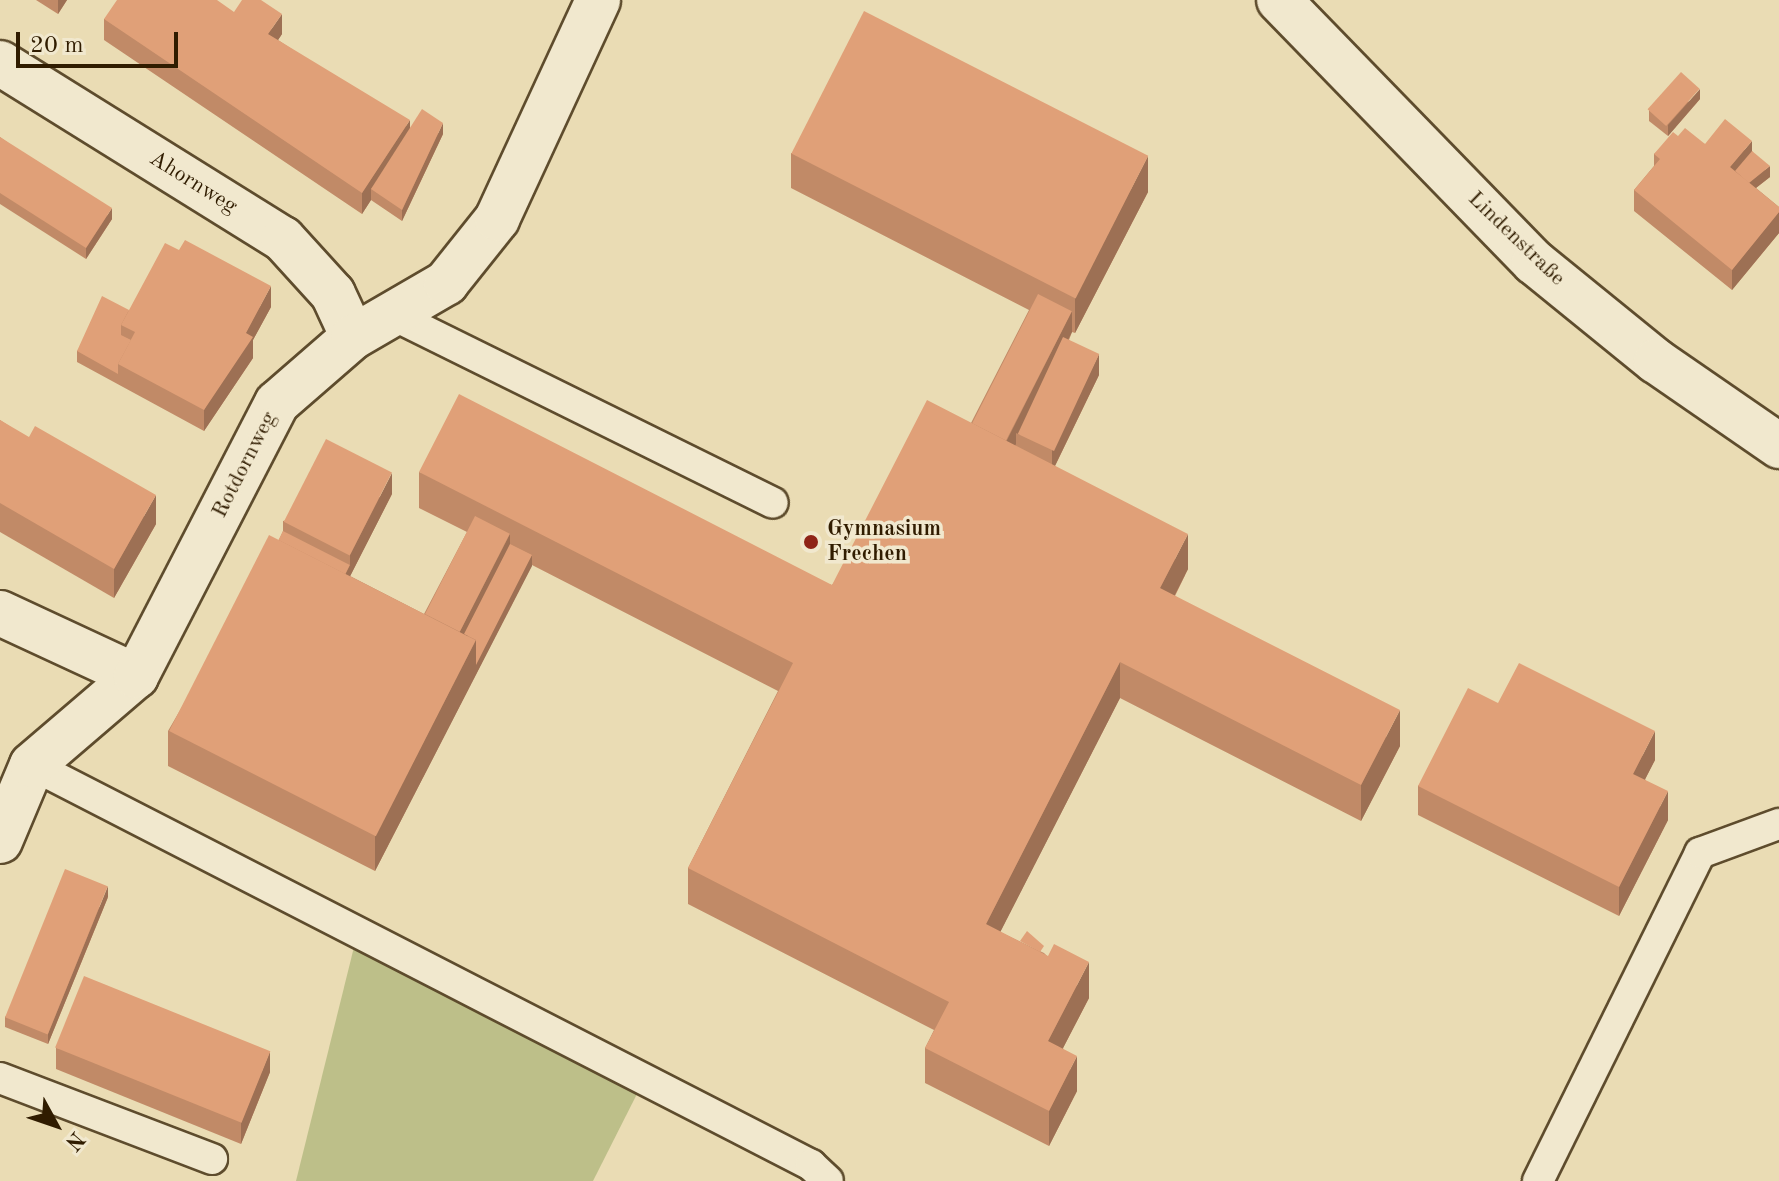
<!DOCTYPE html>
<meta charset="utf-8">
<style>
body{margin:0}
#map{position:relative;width:1779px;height:1181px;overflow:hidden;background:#eadcb4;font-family:"Old Standard TT",serif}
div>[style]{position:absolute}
.green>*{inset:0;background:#bdbf89}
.roads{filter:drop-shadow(2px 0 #5e4c2d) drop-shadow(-2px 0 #5e4c2d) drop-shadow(0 2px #5e4c2d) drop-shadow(0 -2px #5e4c2d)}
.service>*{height:30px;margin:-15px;padding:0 15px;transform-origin:15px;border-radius:15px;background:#f1e8ce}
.minor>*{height:44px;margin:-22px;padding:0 22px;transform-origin:22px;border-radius:22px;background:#f1e8ce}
.tertiary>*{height:44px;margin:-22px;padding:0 22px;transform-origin:22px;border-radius:22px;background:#f1e8ce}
.wall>*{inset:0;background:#c18a67}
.shaded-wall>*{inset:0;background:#9d7054}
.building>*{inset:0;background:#e0a078;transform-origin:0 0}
.dots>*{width:22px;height:22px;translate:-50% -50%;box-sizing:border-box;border:4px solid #f1e8ce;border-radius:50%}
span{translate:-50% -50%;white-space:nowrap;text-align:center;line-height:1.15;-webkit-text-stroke:7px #f1e8ce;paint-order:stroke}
.street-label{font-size:22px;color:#301c00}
.poi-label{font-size:22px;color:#301c00;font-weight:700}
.left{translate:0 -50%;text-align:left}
.north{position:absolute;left:16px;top:1085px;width:80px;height:80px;-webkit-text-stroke:6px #f1e8ce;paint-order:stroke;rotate:130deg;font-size:22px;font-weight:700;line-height:32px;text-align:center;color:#301c00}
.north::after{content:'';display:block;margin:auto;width:28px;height:36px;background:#301c00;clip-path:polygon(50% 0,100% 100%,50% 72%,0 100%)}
.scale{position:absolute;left:16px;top:32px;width:162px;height:36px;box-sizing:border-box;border:4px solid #301c00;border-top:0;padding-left:10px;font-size:24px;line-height:28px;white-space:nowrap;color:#301c00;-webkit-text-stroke:6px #f1e8ce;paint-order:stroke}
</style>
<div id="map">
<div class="green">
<i style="clip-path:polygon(355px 943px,641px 1086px,593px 1181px,296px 1181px)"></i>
</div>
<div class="roads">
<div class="service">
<i style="left:397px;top:317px;width:419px;rotate:26.3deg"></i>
<i style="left:32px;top:765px;width:876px;rotate:27.18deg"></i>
<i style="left:811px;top:1165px;width:23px;rotate:43deg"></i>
<i style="left:0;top:1078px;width:227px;rotate:20.9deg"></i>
<i style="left:1538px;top:1181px;width:366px;rotate:-63.7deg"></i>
<i style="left:1700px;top:853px;width:84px;rotate:-20.2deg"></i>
</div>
<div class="minor">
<i style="left:0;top:63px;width:333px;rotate:31.9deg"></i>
<i style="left:283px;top:239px;width:74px;rotate:47.7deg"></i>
<i style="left:333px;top:294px;width:47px;rotate:65.1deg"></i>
<i style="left:0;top:613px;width:150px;rotate:24.9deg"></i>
<i style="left:0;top:841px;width:82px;rotate:-67.2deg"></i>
<i style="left:32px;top:765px;width:137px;rotate:-40.6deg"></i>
<i style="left:136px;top:676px;width:307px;rotate:-62.7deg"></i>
<i style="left:277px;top:403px;width:101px;rotate:-41deg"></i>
<i style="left:353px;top:337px;width:108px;rotate:-30.1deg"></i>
<i style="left:446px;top:283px;width:82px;rotate:-51.4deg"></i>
<i style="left:497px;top:219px;width:241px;rotate:-65.2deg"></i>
</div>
<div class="tertiary">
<i style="left:1279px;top:0;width:366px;rotate:45.8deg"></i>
<i style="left:1534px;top:262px;width:157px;rotate:39.1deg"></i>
<i style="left:1656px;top:361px;width:150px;rotate:34.6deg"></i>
</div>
</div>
<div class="wall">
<i style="clip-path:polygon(36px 0,67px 0,58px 14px)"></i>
<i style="clip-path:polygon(234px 12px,282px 34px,278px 40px,410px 128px,443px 134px,402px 221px,371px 200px,362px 214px,104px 40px,104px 19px)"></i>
<i style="clip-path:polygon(1700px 99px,1668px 136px,1649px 121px,1649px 110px)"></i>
<i style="clip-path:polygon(1678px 136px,1705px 144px,1752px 151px,1770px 177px,1756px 188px,1779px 207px,1779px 233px,1732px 290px,1634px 211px,1634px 190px,1654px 166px,1654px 154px)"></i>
<i style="clip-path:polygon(0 137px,112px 219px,86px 259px,0 204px)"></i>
<i style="clip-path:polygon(791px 153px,1148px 192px,1075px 333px,1072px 332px,1069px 340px,1099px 375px,1055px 466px,1188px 569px,1175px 596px,1400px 746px,1361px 821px,1120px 698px,1000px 932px,1044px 953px,1089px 998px,1063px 1048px,1077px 1091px,1049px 1146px,925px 1083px,925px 1048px,934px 1030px,688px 904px,688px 868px,778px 691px,532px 565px,375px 871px,168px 766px,168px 731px,279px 540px,283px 531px,283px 521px,392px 494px,350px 576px,424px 614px,467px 532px,419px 508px,419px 472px,832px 585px,971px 423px,1029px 310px,791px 188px)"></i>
<i style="clip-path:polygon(271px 307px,253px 340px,253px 358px,204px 431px,77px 362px,77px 351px,129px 310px)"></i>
<i style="clip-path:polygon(0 420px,156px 524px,114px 598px,0 532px)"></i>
<i style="clip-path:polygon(1498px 703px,1655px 760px,1645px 779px,1668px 820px,1619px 916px,1418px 815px,1418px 786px)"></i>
<i style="clip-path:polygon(108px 897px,48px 1044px,5px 1027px,5px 1017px)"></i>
<i style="clip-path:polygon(56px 1048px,270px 1072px,241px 1144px,56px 1069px)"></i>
</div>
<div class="shaded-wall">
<i style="clip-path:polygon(58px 0,67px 0,58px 14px)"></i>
<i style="clip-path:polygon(282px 14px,282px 34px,268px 55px,268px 34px)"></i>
<i style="clip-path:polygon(1700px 89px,1700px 99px,1668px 136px,1668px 125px)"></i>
<i style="clip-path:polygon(410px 120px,410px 141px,371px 189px,371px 200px,362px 214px,362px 193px)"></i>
<i style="clip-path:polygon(443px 123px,443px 134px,402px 221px,402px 210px)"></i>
<i style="clip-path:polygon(1752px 141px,1752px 162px,1736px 181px,1730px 167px)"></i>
<i style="clip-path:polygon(1148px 156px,1148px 192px,1075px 333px,1075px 298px)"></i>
<i style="clip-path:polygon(1770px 166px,1770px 177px,1743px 198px,1743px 187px)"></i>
<i style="clip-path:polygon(112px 208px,112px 219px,86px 259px,86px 248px)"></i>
<i style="clip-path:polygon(1779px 212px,1779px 233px,1732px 290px,1732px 270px)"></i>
<i style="clip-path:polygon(271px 286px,271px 307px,253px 340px,253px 358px,204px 431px,204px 410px)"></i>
<i style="clip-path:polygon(1072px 311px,1072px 332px,1020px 435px,1016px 433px,1016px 444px,1001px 473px,1001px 452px)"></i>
<i style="clip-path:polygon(1099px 354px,1099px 375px,1052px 472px,1052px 451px)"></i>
<i style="clip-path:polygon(392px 473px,392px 494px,336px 604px,336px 593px,350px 565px,350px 555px)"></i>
<i style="clip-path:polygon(156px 495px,156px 524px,114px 598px,114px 569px)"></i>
<i style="clip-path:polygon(510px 534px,510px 554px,459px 654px,459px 633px)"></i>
<i style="clip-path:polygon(1188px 534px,1188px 569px,1160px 624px,1160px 588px)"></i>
<i style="clip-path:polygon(532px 555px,532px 566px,375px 871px,375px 836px,476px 640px)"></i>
<i style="clip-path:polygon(1120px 662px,1120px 698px,986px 960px,986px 924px)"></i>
<i style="clip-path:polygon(1400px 710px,1400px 746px,1361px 821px,1361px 785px)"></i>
<i style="clip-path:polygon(1655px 731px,1655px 760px,1633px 803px,1633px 774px)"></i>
<i style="clip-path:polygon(1668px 791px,1668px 820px,1619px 916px,1619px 887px)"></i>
<i style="clip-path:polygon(108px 886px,108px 897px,48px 1044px,48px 1034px)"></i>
<i style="clip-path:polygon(1089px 962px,1089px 998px,1048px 1077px,1048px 1041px)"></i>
<i style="clip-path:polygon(270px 1051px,270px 1072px,241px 1144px,241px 1123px)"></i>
<i style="clip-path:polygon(1077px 1056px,1077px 1091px,1049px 1146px,1049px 1111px)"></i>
</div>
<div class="building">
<i style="clip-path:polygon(117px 0,217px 0,234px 12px,242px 0,261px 0,282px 14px,268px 34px,410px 120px,362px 193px,104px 19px)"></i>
<i style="left:864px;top:11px;width:319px;height:160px;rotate:27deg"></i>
<i style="left:1681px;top:72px;width:25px;height:50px;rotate:42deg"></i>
<i style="clip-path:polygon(422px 109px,443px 123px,402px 210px,371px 189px)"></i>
<i style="clip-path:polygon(1725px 119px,1752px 141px,1730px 167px,1779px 207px,1779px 212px,1732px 270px,1634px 190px,1660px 159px,1654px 154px,1673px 132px,1678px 136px,1685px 128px,1705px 144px)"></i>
<i style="clip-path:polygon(0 137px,112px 208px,86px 248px,0 193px)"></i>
<i style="clip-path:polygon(1752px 151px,1770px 166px,1749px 183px,1735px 171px)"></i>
<i style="clip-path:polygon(185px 240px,271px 286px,246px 333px,253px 337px,204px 410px,118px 364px,135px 332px,121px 325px,165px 243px,179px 250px)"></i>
<i style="left:1038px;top:294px;width:38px;height:145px;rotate:27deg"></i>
<i style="clip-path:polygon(102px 296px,129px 310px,121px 325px,121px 335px,131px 340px,118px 364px,118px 374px,77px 351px)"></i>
<i style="left:1063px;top:337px;width:40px;height:107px;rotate:25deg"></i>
<i style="clip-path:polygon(459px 394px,832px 585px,927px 400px,1188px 534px,1160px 588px,1400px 710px,1361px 785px,1120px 662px,986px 924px,1048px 956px,1054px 944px,1089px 962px,1048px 1041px,1077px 1056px,1049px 1111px,925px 1048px,949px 1002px,688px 868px,793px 663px,419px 472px)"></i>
<i style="clip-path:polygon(0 420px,29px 437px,35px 426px,156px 495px,114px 569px,0 503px)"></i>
<i style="left:326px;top:439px;width:74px;height:93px;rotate:27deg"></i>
<i style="left:475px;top:516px;width:39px;height:110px;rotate:27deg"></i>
<i style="left:283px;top:531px;width:75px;height:10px;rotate:27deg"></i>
<i style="left:269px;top:535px;width:232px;height:220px;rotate:27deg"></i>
<i style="clip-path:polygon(510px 544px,532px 555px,476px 665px,476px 640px,464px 634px)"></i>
<i style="clip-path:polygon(1519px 663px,1655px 731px,1633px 774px,1668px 791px,1619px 887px,1418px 786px,1468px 688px,1498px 703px)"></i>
<i style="left:65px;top:869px;width:46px;height:160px;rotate:22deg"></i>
<i style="clip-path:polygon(1027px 931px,1044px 946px,1040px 952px,1020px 941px)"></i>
<i style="left:84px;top:976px;width:201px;height:77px;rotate:22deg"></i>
</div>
<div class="dots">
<i style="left:811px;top:542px;background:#8f2418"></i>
</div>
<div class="street-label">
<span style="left:193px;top:183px;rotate:32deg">Ahornweg</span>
<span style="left:1516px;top:239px;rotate:44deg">Lindenstraße</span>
<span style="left:245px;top:465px;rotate:-63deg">Rotdornweg</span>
</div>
<div class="poi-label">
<span class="left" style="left:827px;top:542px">Gymnasium<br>Frechen</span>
</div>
<div class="north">N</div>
<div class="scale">20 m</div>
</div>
